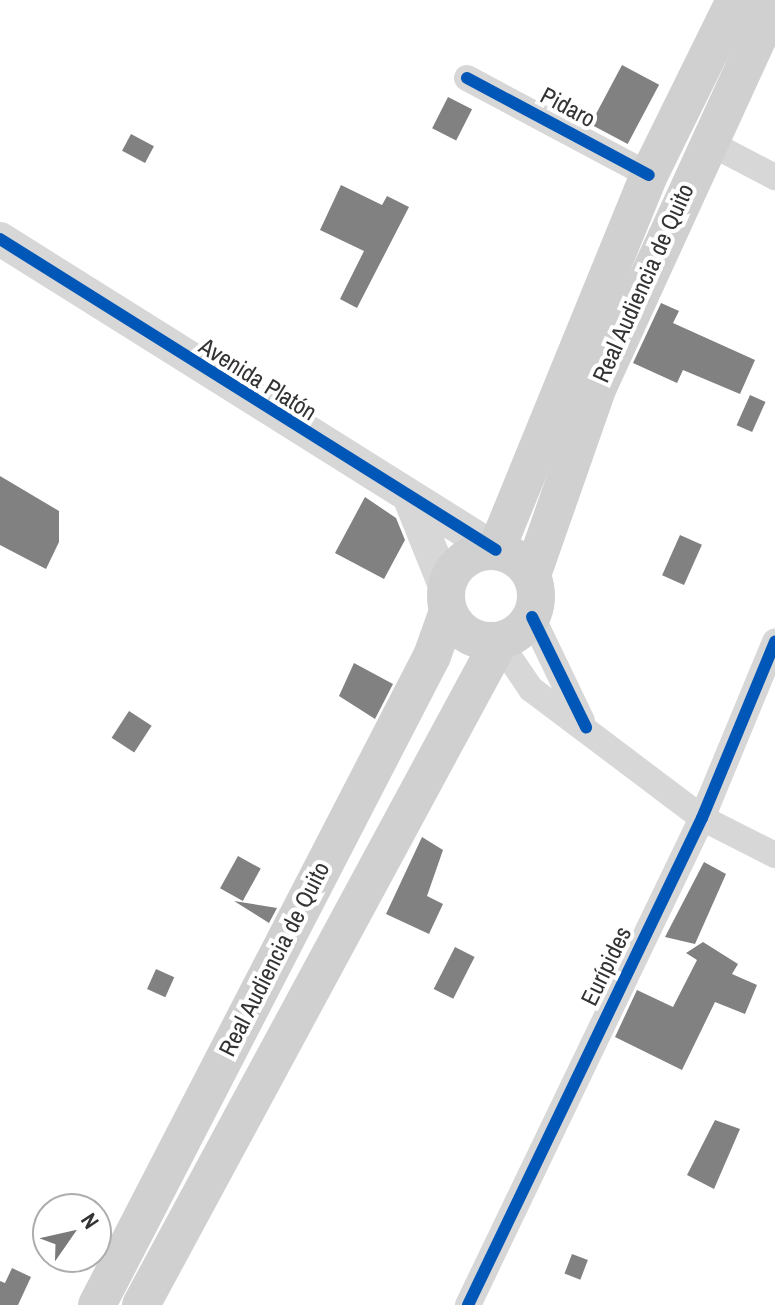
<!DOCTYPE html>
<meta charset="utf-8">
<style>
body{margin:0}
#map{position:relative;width:775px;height:1305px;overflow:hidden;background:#fff;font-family:"Archivo Narrow",sans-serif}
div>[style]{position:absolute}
.building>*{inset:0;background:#818181;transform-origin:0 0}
.minor>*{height:26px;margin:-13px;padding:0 13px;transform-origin:13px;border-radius:13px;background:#d7d7d7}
.tertiary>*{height:34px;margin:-17px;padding:0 17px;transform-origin:17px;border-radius:17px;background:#d7d7d7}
.secondary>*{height:38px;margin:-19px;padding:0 19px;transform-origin:19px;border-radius:19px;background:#d0d0d0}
.secondary>.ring{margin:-19px;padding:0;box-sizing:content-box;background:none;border:38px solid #d0d0d0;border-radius:50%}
.cycleway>*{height:12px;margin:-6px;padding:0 6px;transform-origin:6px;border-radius:6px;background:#0057b8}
span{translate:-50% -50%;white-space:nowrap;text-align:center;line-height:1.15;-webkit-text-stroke:8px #fff;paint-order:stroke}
.street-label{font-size:24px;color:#333}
.north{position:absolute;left:32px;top:1193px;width:80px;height:80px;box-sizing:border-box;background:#fff;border:2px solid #adadad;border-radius:50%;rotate:56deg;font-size:22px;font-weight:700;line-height:32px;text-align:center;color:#333}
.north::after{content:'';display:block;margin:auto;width:28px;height:36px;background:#7a7a7a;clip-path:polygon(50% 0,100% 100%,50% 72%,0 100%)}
</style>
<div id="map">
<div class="building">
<i style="left:622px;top:65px;width:42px;height:67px;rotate:28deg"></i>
<i style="left:448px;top:97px;width:27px;height:35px;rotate:27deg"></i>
<i style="left:131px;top:134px;width:26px;height:19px;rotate:28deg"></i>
<i style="clip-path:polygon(341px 185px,382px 205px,387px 196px,409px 207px,357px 308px,340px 299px,364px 251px,320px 230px)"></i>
<i style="clip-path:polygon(661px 303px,679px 311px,673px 323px,755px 360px,740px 394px,683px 370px,677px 383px,633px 363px)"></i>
<i style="left:750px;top:395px;width:17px;height:33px;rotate:24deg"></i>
<i style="clip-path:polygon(0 476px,59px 511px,59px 542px,46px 569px,0 545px)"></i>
<i style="clip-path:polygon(365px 497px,396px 518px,405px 540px,384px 579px,335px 553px)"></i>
<i style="left:680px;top:535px;width:24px;height:44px;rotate:24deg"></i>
<i style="clip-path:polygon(354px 663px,393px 684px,375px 719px,339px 696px)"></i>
<i style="left:129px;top:711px;width:27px;height:32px;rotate:33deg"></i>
<i style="clip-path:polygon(422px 837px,443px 850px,427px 896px,443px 904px,429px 934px,386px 914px)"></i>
<i style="left:238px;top:856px;width:26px;height:37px;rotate:29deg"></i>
<i style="clip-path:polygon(704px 862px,726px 874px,695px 944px,665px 937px)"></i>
<i style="clip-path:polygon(234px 901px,277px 908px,269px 923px)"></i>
<i style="clip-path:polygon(703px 942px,738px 964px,732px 974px,757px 985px,745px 1014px,715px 1002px,682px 1070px,615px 1037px,637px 990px,673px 1007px,697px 960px,686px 953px)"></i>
<i style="left:455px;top:947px;width:22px;height:47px;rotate:27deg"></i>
<i style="left:156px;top:969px;width:20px;height:22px;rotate:24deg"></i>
<i style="clip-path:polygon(715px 1120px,740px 1129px,714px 1189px,687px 1175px)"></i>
<i style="left:572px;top:1254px;width:17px;height:21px;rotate:21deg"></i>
<i style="clip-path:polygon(12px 1268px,31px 1277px,18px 1305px,0 1305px,0 1281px,5px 1283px)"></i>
</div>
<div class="minor">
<i style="left:467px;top:78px;width:206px;rotate:28.1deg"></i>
<i style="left:706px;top:141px;width:78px;rotate:27.6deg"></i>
<i style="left:532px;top:617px;width:115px;rotate:64.3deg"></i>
<i style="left:499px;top:642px;width:57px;rotate:55.8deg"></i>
<i style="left:531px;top:689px;width:214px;rotate:37deg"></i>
<i style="left:702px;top:818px;width:82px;rotate:26.9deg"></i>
<i style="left:468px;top:1305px;width:540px;rotate:-64.34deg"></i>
<i style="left:702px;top:818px;width:191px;rotate:-67.5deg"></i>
</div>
<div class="tertiary">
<i style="left:0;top:239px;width:585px;rotate:32.09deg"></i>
<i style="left:411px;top:501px;width:94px;rotate:68.1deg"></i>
</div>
<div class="secondary">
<i style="left:496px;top:550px;width:405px;rotate:-67.8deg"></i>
<i style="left:649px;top:175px;width:195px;rotate:-63.8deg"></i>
<i class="ring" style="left:446px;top:551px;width:52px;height:52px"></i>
<i style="left:532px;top:575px;width:199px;rotate:-70.7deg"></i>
<i style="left:598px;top:387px;width:426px;rotate:-65.4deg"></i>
<i style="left:97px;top:1305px;width:730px;rotate:-62.7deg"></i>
<i style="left:432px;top:656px;width:48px;rotate:-70.4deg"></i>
<i style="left:141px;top:1305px;width:753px;rotate:-61.63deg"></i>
</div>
<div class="cycleway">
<i style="left:467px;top:78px;width:206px;rotate:28.1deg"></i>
<i style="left:0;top:239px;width:585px;rotate:32.09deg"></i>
<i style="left:532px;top:617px;width:123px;rotate:63.9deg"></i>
<i style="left:468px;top:1305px;width:540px;rotate:-64.34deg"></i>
<i style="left:702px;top:818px;width:191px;rotate:-67.5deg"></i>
</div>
<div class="street-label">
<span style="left:568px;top:107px;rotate:28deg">Pidaro</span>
<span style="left:643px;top:283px;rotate:-66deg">Real Audiencia de Quito</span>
<span style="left:258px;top:379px;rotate:32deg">Avenida Platón</span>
<span style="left:274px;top:959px;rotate:-63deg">Real Audiencia de Quito</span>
<span style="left:606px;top:966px;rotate:-64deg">Eurípides</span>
</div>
<div class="north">N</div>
</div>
